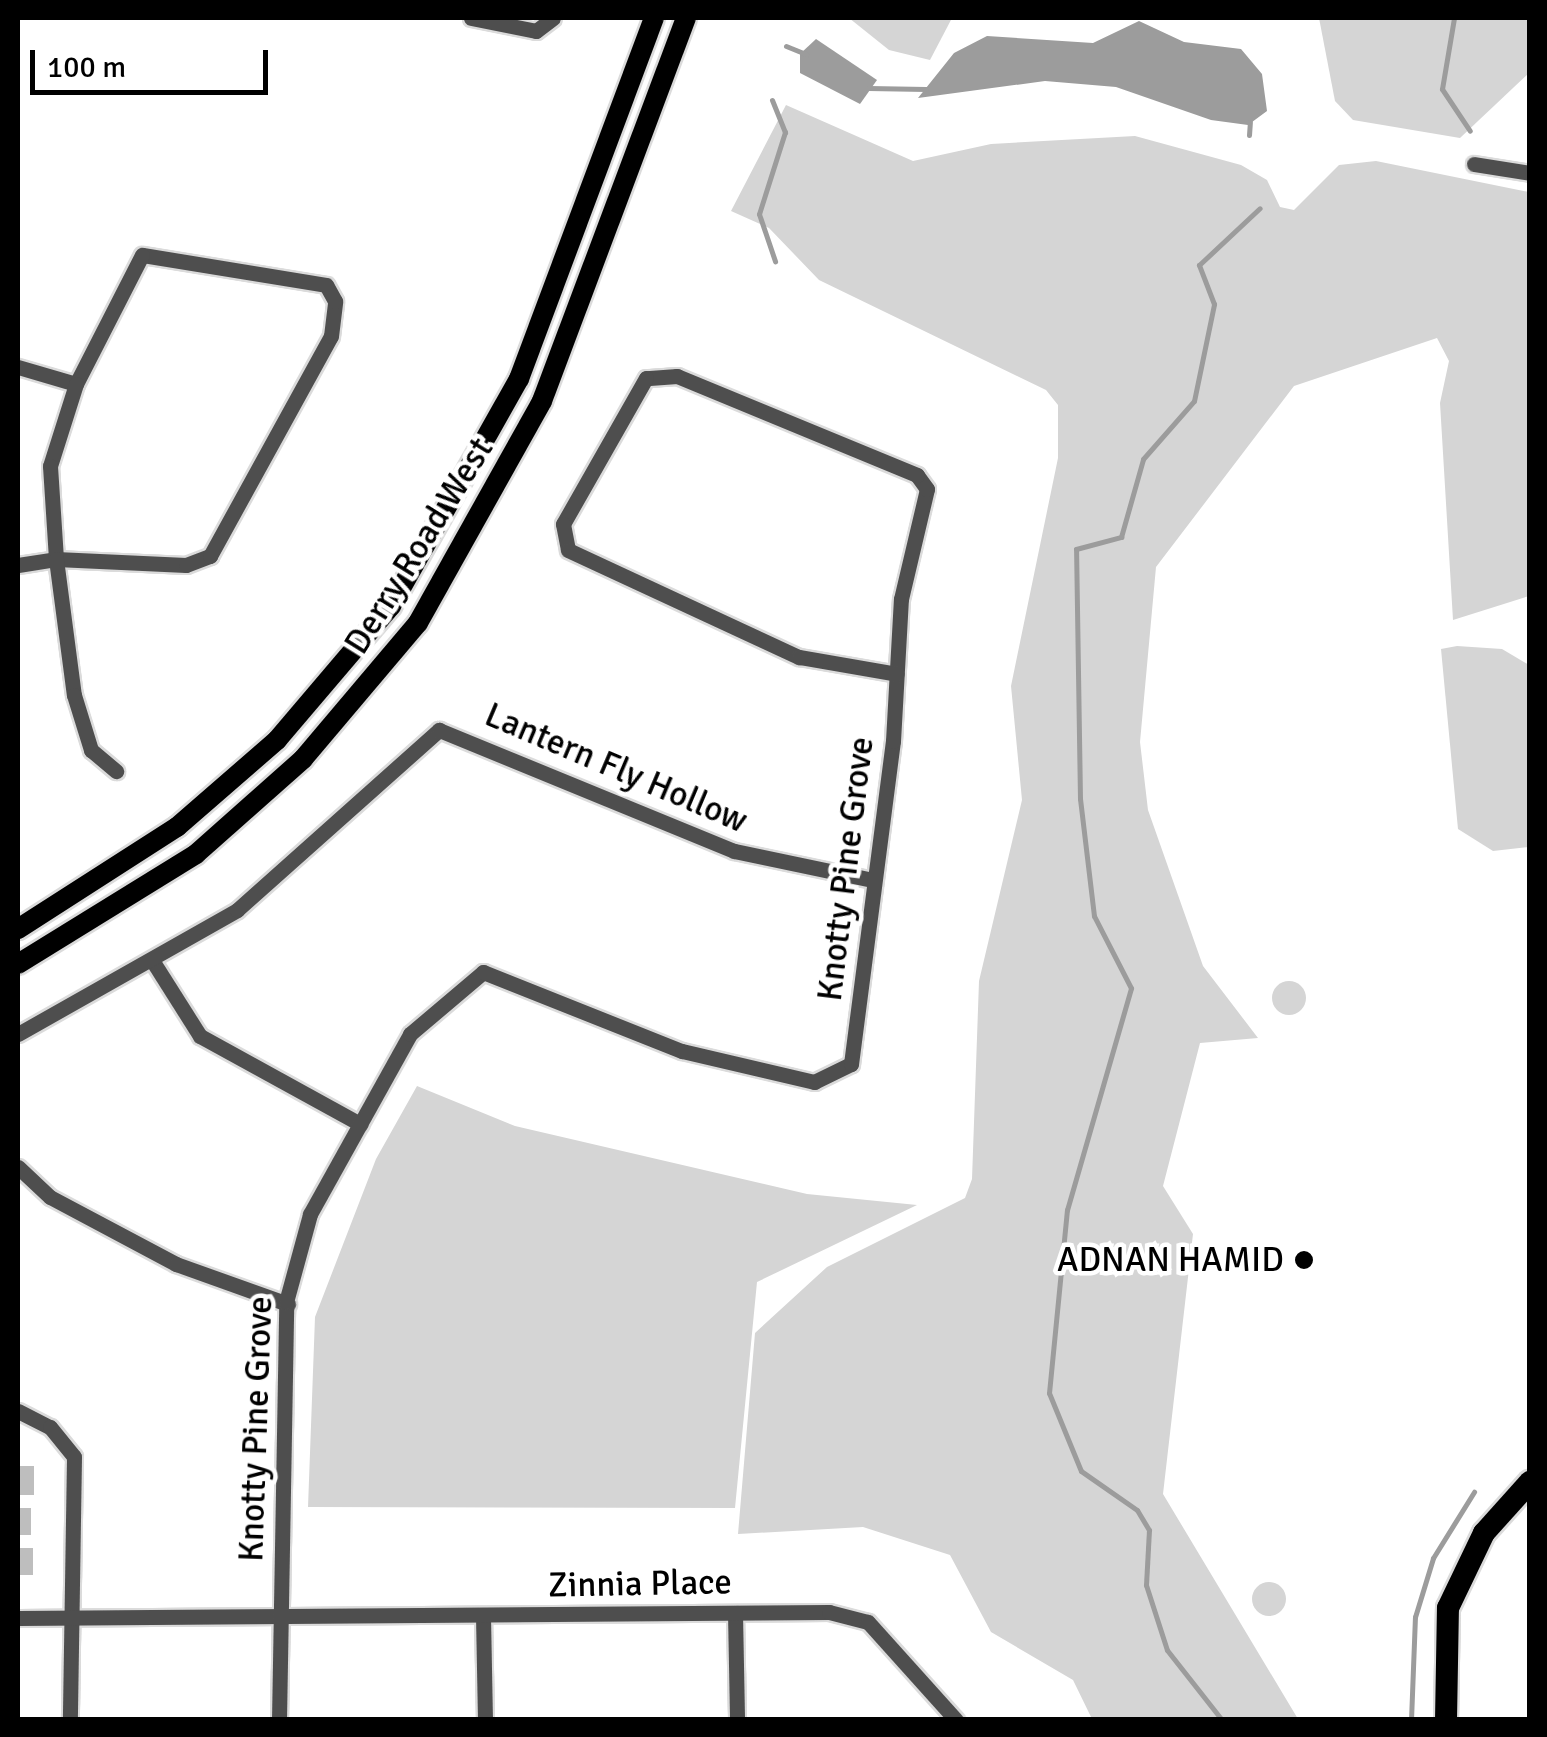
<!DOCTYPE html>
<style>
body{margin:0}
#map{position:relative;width:1547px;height:1737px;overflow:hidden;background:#fff;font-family:Signika,sans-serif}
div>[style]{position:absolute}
.green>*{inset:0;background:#d5d5d5}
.round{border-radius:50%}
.water>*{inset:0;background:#9c9c9c}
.stream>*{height:5px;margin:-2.5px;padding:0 2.5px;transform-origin:2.5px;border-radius:2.5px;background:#9c9c9c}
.building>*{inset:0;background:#bebebe;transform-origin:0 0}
.roads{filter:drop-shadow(2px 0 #dbdbdb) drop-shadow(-2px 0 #dbdbdb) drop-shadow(0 2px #dbdbdb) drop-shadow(0 -2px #dbdbdb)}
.minor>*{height:15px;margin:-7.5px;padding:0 7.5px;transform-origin:7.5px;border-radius:7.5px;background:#4e4e4e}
.major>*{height:20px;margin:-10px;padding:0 10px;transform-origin:10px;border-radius:10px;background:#000}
.highway>*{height:22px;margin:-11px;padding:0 11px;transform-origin:11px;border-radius:11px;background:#000}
.dots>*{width:28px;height:28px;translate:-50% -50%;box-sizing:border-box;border:5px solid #fff;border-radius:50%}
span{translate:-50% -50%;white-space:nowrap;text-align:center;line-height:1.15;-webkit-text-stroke:9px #fff;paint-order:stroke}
.street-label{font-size:35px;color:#000}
.poi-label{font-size:35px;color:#000}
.right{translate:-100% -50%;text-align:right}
.frame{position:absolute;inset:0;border:20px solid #000;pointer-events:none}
.scale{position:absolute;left:30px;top:50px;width:238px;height:45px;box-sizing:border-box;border:5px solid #000;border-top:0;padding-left:12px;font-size:30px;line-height:35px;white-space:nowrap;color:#000;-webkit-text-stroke:8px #fff;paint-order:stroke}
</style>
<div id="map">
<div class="green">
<i style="clip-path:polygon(849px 18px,952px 18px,930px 60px,889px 50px)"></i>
<i style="clip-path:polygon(1319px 18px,1529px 18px,1529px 73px,1460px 138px,1353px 120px,1335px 101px)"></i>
<i style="clip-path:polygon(786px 105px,913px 161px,991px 144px,1135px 136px,1241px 165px,1267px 180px,1280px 207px,1294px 210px,1339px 165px,1376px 161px,1529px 192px,1529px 596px,1453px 620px,1440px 403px,1449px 361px,1437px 338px,1294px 386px,1156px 567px,1140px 742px,1148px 810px,1203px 966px,1258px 1038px,1200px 1043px,1163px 1186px,1193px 1234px,1163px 1494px,1298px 1719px,1092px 1719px,1073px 1680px,991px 1632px,950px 1555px,863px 1527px,738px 1534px,755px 1333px,827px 1267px,965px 1198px,972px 1179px,979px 981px,1022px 800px,1011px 686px,1058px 458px,1058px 405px,1046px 390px,819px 280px,769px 228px,731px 211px)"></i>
<i style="clip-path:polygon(1457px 646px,1502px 649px,1529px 665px,1529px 847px,1493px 851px,1458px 829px,1441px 649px)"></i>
<i class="round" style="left:1272px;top:981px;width:34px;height:34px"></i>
<i style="clip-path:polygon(417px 1086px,515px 1126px,807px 1194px,917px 1205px,757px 1282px,735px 1508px,308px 1507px,315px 1317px,376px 1159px)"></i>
<i class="round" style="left:1252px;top:1582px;width:34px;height:34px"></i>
</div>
<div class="water">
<i style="clip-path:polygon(1139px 21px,1184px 42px,1241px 49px,1262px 74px,1267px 111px,1248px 125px,1211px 120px,1116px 87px,1045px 81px,918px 98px,954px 53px,987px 36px,1093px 43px)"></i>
<i style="clip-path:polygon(816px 39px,877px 80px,860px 104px,800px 73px,800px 54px)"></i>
</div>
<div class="stream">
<i style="left:1454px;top:18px;width:72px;rotate:99.6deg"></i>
<i style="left:1442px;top:89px;width:50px;rotate:56.3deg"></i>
<i style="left:786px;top:46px;width:22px;rotate:22deg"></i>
<i style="left:868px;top:88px;width:58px;rotate:1deg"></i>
<i style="left:772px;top:100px;width:35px;rotate:68deg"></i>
<i style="left:785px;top:132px;width:86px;rotate:107.6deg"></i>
<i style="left:759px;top:214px;width:50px;rotate:71.2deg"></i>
<i style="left:1249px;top:135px;width:13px;rotate:-86deg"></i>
<i style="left:1222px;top:1720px;width:89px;rotate:-128.2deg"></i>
<i style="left:1167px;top:1650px;width:68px;rotate:-107.9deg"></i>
<i style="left:1146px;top:1585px;width:55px;rotate:-86.9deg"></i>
<i style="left:1149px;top:1530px;width:23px;rotate:-121deg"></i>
<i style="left:1137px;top:1510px;width:68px;rotate:-145.1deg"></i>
<i style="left:1081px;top:1471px;width:84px;rotate:-112.3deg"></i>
<i style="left:1049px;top:1393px;width:184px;rotate:-84.4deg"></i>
<i style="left:1067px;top:1210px;width:231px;rotate:-73.9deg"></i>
<i style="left:1131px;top:988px;width:81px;rotate:-117.2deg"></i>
<i style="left:1094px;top:916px;width:118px;rotate:-96.8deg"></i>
<i style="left:1080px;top:799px;width:250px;rotate:-90.9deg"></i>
<i style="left:1076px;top:549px;width:47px;rotate:-14.9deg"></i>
<i style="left:1121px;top:537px;width:81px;rotate:-74.2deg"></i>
<i style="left:1143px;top:459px;width:77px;rotate:-48.7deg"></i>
<i style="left:1194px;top:401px;width:99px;rotate:-78.3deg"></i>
<i style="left:1214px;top:304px;width:42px;rotate:-111deg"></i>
<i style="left:1199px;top:265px;width:83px;rotate:-43.1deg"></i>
<i style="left:1411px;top:1720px;width:103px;rotate:-87.8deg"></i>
<i style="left:1415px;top:1617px;width:62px;rotate:-73deg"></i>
<i style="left:1433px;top:1558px;width:78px;rotate:-58.2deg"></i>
</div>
<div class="building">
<i style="left:18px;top:1466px;width:16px;height:29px"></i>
<i style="left:18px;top:1508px;width:13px;height:27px"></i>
<i style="left:18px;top:1548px;width:15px;height:27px"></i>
</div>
<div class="roads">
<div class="minor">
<i style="left:471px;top:18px;width:66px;rotate:11.3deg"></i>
<i style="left:536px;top:31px;width:21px;rotate:-37deg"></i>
<i style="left:1474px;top:164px;width:57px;rotate:9.1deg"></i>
<i style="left:18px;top:367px;width:60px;rotate:16.3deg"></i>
<i style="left:18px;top:565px;width:38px;rotate:-9deg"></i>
<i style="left:56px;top:559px;width:130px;rotate:2.6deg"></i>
<i style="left:186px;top:565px;width:26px;rotate:-21deg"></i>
<i style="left:210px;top:556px;width:251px;rotate:-61.2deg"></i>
<i style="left:331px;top:336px;width:35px;rotate:-83deg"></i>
<i style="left:335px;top:301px;width:18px;rotate:-119deg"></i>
<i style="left:326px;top:285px;width:186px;rotate:-170.7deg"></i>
<i style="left:142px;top:255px;width:145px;rotate:117.1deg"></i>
<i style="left:76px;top:384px;width:86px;rotate:107.6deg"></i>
<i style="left:50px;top:466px;width:93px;rotate:86.3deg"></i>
<i style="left:56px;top:559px;width:137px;rotate:82.5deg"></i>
<i style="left:74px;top:695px;width:58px;rotate:72.8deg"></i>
<i style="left:91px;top:750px;width:33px;rotate:40deg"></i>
<i style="left:152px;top:960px;width:90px;rotate:57.7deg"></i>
<i style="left:200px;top:1036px;width:183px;rotate:28.8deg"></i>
<i style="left:18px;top:1034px;width:252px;rotate:-29.5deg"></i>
<i style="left:237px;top:910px;width:271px;rotate:-41.7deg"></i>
<i style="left:439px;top:730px;width:319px;rotate:22.3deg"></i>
<i style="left:734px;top:851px;width:142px;rotate:11.8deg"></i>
<i style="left:18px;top:1167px;width:44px;rotate:43.2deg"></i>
<i style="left:50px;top:1197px;width:143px;rotate:28deg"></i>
<i style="left:176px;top:1264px;width:119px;rotate:19.7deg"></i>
<i style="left:18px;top:1411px;width:36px;rotate:27deg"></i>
<i style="left:50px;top:1427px;width:38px;rotate:51deg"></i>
<i style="left:74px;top:1457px;width:263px;rotate:90.9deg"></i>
<i style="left:735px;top:1613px;width:107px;rotate:88.9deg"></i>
<i style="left:483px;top:1616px;width:104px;rotate:88.9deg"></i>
<i style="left:18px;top:1618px;width:811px;rotate:-0.42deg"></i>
<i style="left:829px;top:1612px;width:40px;rotate:14.4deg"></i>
<i style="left:868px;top:1622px;width:132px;rotate:48.1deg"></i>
<i style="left:279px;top:1720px;width:418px;rotate:-89deg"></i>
<i style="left:286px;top:1302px;width:91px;rotate:-74.7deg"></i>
<i style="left:310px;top:1214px;width:206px;rotate:-60.9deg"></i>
<i style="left:410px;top:1034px;width:96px;rotate:-40.3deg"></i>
<i style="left:483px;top:972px;width:214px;rotate:21.7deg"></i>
<i style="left:682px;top:1051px;width:136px;rotate:13.2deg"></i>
<i style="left:814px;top:1082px;width:41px;rotate:-25.9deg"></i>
<i style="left:851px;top:1064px;width:326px;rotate:-82.6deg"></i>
<i style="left:893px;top:741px;width:142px;rotate:-86.8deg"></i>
<i style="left:901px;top:599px;width:113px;rotate:-76.7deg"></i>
<i style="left:927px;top:489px;width:17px;rotate:-126deg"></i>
<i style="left:917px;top:475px;width:260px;rotate:-157.6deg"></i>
<i style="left:677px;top:376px;width:31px;rotate:176deg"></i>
<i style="left:646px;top:378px;width:168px;rotate:119.6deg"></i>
<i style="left:563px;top:524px;width:26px;rotate:79deg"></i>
<i style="left:568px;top:550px;width:255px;rotate:24.9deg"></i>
<i style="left:799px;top:657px;width:99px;rotate:9.8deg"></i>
</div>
<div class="major">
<i style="left:18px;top:929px;width:189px;rotate:-32.7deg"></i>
<i style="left:177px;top:827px;width:133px;rotate:-41deg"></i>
<i style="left:277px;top:740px;width:176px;rotate:-49.6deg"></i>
<i style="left:391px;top:606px;width:261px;rotate:-60.6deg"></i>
<i style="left:519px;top:379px;width:385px;rotate:-69.5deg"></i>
<i style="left:18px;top:964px;width:209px;rotate:-31.7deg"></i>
<i style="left:196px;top:854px;width:143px;rotate:-41.6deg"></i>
<i style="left:303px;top:759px;width:178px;rotate:-49.8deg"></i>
<i style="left:418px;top:623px;width:254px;rotate:-60.8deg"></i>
<i style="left:542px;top:401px;width:409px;rotate:-69.4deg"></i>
</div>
<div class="highway">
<i style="left:1446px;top:1720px;width:112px;rotate:-89deg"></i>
<i style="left:1448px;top:1608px;width:83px;rotate:-64.4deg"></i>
<i style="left:1484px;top:1533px;width:69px;rotate:-48deg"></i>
</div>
</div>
<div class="dots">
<i style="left:1304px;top:1260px;background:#000"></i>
</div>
<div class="street-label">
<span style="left:419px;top:546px;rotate:-58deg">Derry Road West</span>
<span style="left:616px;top:768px;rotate:23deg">Lantern Fly Hollow</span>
<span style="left:846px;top:869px;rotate:-83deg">Knotty Pine Grove</span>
<span style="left:256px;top:1429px;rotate:-88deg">Knotty Pine Grove</span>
<span style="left:640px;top:1584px;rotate:-1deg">Zinnia Place</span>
</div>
<div class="poi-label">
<span class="right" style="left:1284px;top:1260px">ADNAN HAMID</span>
</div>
<div class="frame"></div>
<div class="scale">100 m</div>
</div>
